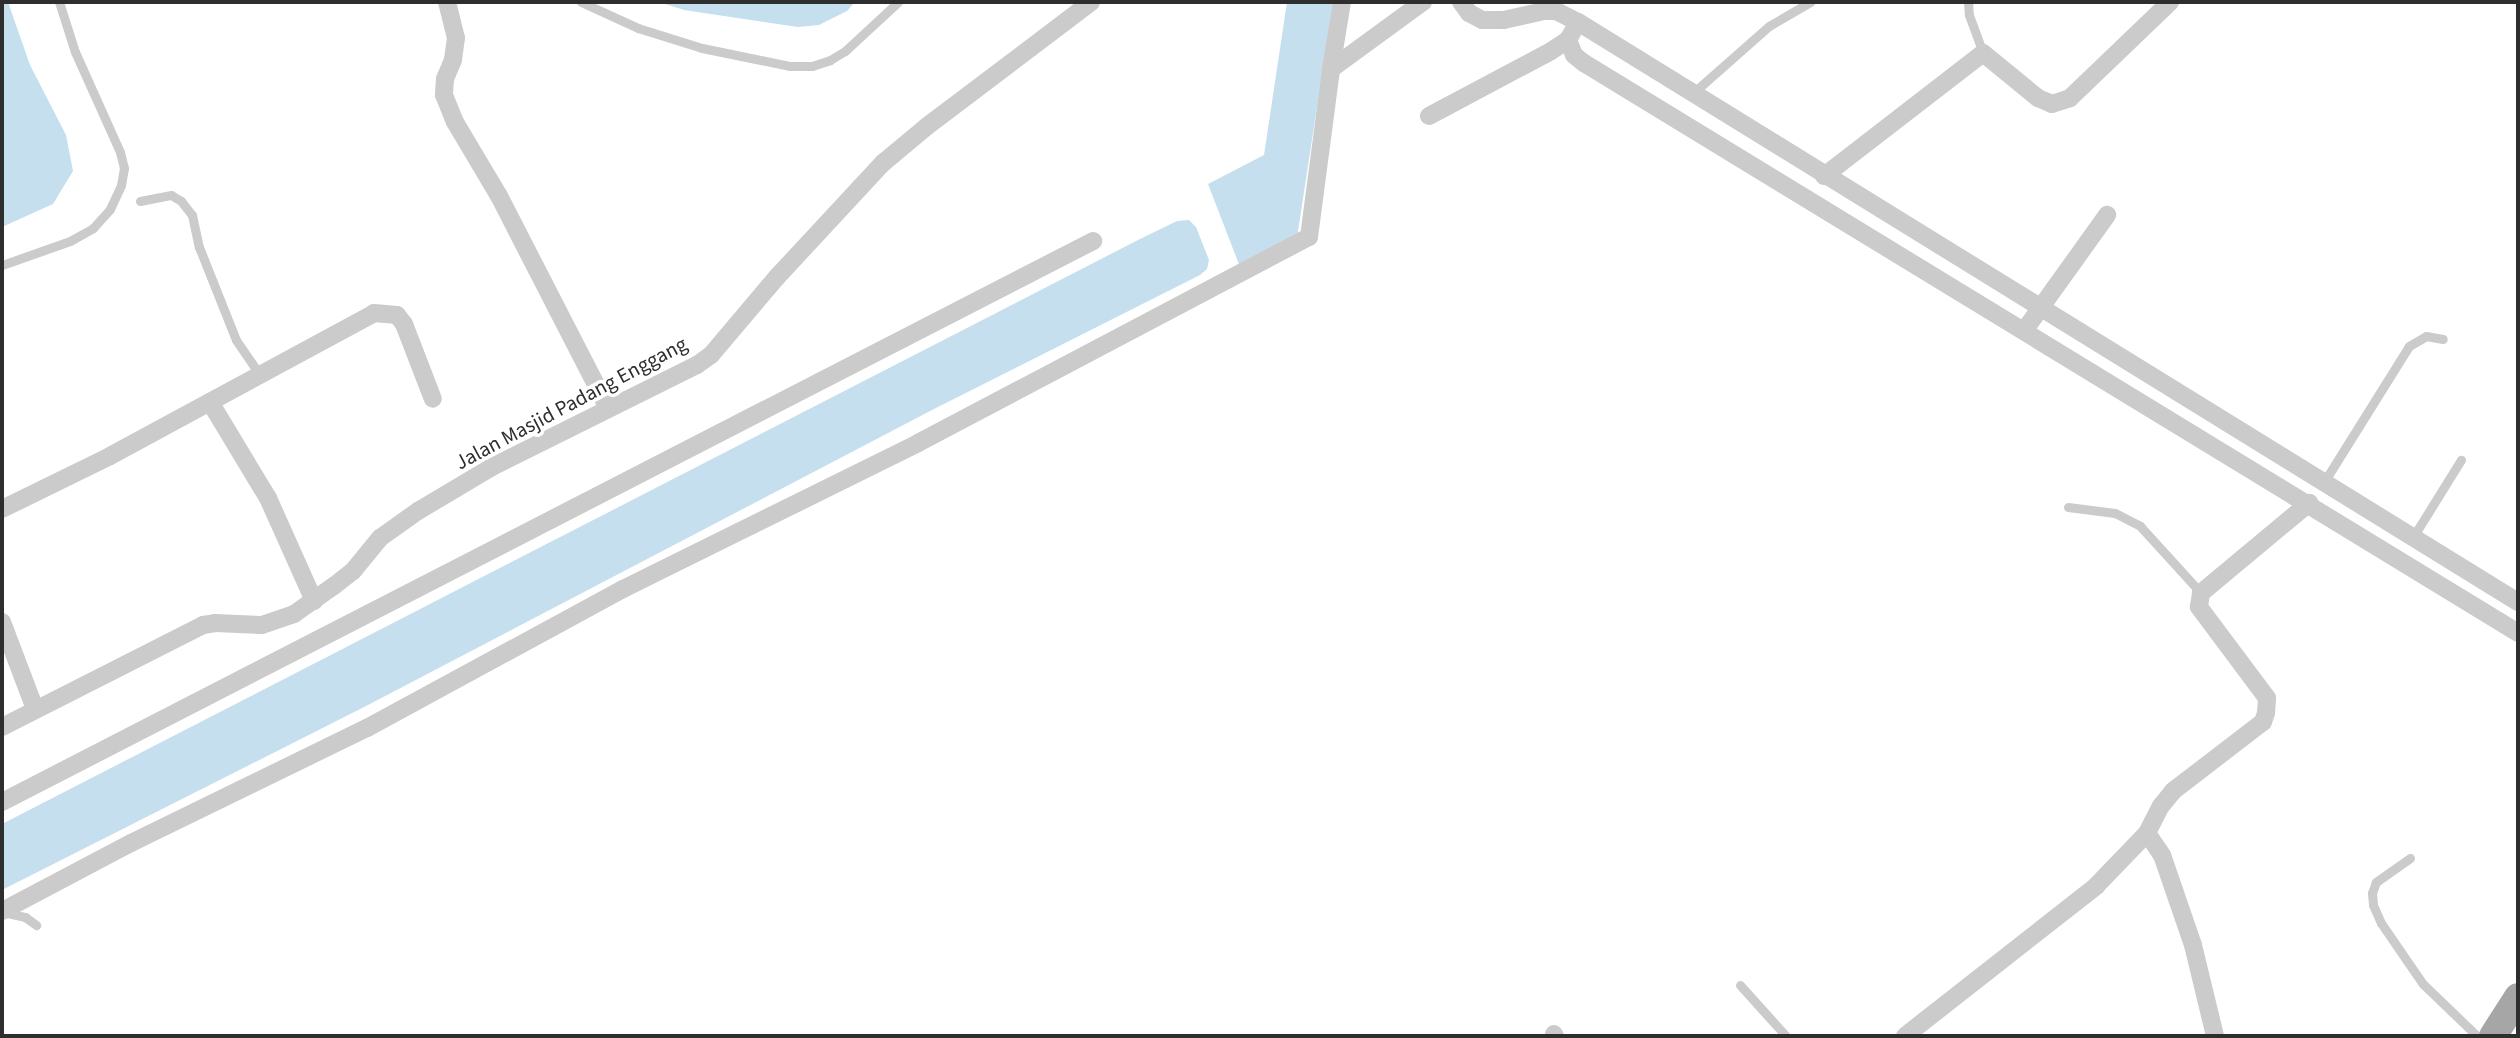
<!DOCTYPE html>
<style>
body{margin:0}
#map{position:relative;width:2520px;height:1038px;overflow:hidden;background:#fff;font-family:"Source Sans 3",sans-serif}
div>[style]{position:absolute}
.water>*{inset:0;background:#c6dfee}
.lane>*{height:9px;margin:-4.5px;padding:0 4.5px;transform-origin:4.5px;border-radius:4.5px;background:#cbcbcb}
.street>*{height:18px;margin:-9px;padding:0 9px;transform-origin:9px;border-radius:9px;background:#cbcbcb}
.primary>*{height:28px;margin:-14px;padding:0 14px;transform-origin:14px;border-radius:14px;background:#a6a6a6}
span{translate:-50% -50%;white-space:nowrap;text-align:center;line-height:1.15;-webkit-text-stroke:7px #fff;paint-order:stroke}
.street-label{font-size:21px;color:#2e2e2e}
.frame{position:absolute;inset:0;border:4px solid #2e2e2e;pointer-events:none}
</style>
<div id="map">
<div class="water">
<i style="clip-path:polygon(2px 2px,8px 2px,30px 65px,66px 135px,73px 171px,53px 204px,2px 227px)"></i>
<i style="clip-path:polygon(659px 2px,855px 2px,847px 11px,819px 25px,798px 27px,684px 10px)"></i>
<i style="clip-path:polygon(1287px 2px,1333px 2px,1297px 238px,1240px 267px,1208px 184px,1264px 155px)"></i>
<i style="clip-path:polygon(1189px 220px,1196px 227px,1209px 260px,1207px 269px,1200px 275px,934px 409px,370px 704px,2px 890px,2px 824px,1138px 240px,1177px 221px)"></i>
</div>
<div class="lane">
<i style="left:581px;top:2px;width:63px;rotate:24.5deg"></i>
<i style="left:638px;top:28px;width:67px;rotate:17.4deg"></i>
<i style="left:702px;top:48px;width:90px;rotate:11.6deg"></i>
<i style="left:790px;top:66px;width:22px"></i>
<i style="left:812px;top:66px;width:19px;rotate:-18deg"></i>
<i style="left:830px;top:60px;width:17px;rotate:-31deg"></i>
<i style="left:845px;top:51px;width:72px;rotate:-42.8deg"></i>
<i style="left:1968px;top:2px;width:13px;rotate:86deg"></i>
<i style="left:1969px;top:15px;width:40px;rotate:69.8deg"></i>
<i style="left:1693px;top:93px;width:101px;rotate:-41.4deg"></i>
<i style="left:1769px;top:26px;width:48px;rotate:-30.3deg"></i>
<i style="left:140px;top:201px;width:32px;rotate:-11deg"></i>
<i style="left:171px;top:195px;width:12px;rotate:31deg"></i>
<i style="left:181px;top:201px;width:18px;rotate:52deg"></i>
<i style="left:192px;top:215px;width:33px;rotate:78deg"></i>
<i style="left:199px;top:247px;width:100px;rotate:68.3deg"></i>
<i style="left:236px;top:340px;width:42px;rotate:55.6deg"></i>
<i style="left:2px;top:265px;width:72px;rotate:-19.4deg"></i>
<i style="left:70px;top:241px;width:26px;rotate:-29deg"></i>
<i style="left:93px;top:228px;width:25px;rotate:-48deg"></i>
<i style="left:110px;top:209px;width:26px;rotate:-65deg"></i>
<i style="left:121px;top:185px;width:17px;rotate:-80deg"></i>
<i style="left:124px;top:168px;width:16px;rotate:-104deg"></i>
<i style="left:120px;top:152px;width:110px;rotate:-114.2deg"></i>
<i style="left:75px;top:52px;width:52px;rotate:-107.7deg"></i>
<i style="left:2324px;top:482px;width:160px;rotate:-58deg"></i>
<i style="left:2409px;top:346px;width:20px;rotate:-30deg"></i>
<i style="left:2426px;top:336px;width:17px;rotate:10deg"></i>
<i style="left:2068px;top:507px;width:47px;rotate:7.3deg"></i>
<i style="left:2115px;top:513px;width:28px;rotate:27deg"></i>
<i style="left:2140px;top:526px;width:91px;rotate:47.7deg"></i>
<i style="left:2413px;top:537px;width:91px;rotate:-58.1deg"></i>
<i style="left:2410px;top:858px;width:42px;rotate:144.8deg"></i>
<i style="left:2376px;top:882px;width:12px;rotate:110deg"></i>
<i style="left:2372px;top:893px;width:12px;rotate:85deg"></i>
<i style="left:2373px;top:905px;width:20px;rotate:66deg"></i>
<i style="left:2381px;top:923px;width:74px;rotate:55.5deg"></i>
<i style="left:2423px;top:984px;width:75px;rotate:43.9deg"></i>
<i style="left:3px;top:912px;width:23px;rotate:13deg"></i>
<i style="left:25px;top:917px;width:14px;rotate:36deg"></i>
<i style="left:1740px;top:985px;width:69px;rotate:48deg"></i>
</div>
<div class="street">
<i style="left:447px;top:2px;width:37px;rotate:76deg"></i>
<i style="left:456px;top:38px;width:22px;rotate:98deg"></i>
<i style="left:453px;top:60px;width:21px;rotate:113deg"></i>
<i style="left:445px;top:79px;width:16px;rotate:94deg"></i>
<i style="left:444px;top:95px;width:29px;rotate:68deg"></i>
<i style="left:455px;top:122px;width:86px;rotate:59.3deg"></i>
<i style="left:499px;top:196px;width:238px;rotate:62.8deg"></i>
<i style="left:1461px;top:2px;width:14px;rotate:54deg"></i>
<i style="left:1469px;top:13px;width:15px;rotate:28deg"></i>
<i style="left:1482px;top:20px;width:22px"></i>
<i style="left:1504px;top:20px;width:41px;rotate:-12.7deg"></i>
<i style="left:1544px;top:11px;width:12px"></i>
<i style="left:1556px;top:11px;width:25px;rotate:27deg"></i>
<i style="left:1578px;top:22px;width:1105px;rotate:31.68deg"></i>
<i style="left:1568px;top:40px;width:16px;rotate:68deg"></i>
<i style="left:1574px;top:55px;width:13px;rotate:39deg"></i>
<i style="left:1584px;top:63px;width:1094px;rotate:31.39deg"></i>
<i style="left:1331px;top:69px;width:68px;rotate:-80.7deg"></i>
<i style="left:1429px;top:116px;width:138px;rotate:-28deg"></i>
<i style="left:1551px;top:51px;width:20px;rotate:-33deg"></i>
<i style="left:1568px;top:40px;width:10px;rotate:-61deg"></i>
<i style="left:1824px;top:176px;width:201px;rotate:-37.7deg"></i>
<i style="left:1983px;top:53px;width:71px;rotate:39.3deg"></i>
<i style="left:2038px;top:98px;width:15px;rotate:23deg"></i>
<i style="left:2052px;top:104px;width:19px;rotate:-18deg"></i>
<i style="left:2070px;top:98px;width:139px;rotate:-43.8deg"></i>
<i style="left:2024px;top:331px;width:143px;rotate:-54.4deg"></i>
<i style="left:210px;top:402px;width:112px;rotate:58.9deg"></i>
<i style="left:268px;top:498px;width:113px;rotate:65.9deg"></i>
<i style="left:2px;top:509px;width:120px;rotate:-26.1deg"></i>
<i style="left:110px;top:456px;width:300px;rotate:-28.4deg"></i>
<i style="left:374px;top:313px;width:23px;rotate:5deg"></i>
<i style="left:397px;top:315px;width:11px;rotate:52deg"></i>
<i style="left:404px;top:324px;width:80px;rotate:68.9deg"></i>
<i style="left:2px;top:622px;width:93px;rotate:69.2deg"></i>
<i style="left:2px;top:727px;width:225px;rotate:-26.9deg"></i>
<i style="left:203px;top:625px;width:12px;rotate:-9deg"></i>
<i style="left:215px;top:623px;width:47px;rotate:2.4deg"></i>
<i style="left:262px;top:625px;width:34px;rotate:-19deg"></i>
<i style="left:294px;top:614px;width:50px;rotate:-35.3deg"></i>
<i style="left:335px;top:585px;width:23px;rotate:-38deg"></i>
<i style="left:353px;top:571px;width:43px;rotate:-50.7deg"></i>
<i style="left:380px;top:538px;width:47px;rotate:-35.4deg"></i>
<i style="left:418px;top:511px;width:86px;rotate:-30.7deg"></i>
<i style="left:492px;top:467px;width:229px;rotate:-26.5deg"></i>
<i style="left:697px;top:365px;width:17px;rotate:-36deg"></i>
<i style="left:711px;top:355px;width:102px;rotate:-49.8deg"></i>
<i style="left:777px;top:277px;width:156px;rotate:-47.1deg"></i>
<i style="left:883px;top:163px;width:56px;rotate:-39.9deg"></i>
<i style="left:926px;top:127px;width:207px;rotate:-37.1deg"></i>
<i style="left:2px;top:802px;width:1227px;rotate:-27.21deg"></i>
<i style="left:2147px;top:833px;width:30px;rotate:-63deg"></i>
<i style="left:2161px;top:806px;width:19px;rotate:-51deg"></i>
<i style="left:2173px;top:791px;width:113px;rotate:-37.5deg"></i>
<i style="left:2263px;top:722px;width:9px;rotate:-72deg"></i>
<i style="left:2266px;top:713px;width:15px;rotate:-86deg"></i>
<i style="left:2267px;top:698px;width:114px;rotate:-126.8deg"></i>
<i style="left:2199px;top:607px;width:14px;rotate:-82deg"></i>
<i style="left:2201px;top:593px;width:141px;rotate:-39.8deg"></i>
<i style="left:2px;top:911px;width:146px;rotate:-27.8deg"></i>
<i style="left:131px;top:843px;width:263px;rotate:-26deg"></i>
<i style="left:367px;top:728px;width:291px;rotate:-28.5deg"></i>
<i style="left:623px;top:589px;width:329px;rotate:-26.3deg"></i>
<i style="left:918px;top:443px;width:442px;rotate:-27.8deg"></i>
<i style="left:1309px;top:237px;width:169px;rotate:-82.5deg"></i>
<i style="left:1331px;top:69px;width:114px;rotate:-36.1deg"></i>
<i style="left:1554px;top:1034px;width:2px;rotate:63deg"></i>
<i style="left:1905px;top:1036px;width:243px;rotate:-38.1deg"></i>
<i style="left:2096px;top:886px;width:74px;rotate:-46.1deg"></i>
<i style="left:2147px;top:833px;width:27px;rotate:56deg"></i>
<i style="left:2162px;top:855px;width:95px;rotate:71deg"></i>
<i style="left:2193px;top:945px;width:94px;rotate:76.4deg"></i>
</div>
<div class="primary">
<i style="left:2493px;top:1036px;width:46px;rotate:-57.3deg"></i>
</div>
<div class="street-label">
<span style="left:571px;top:403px;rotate:-28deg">Jalan Masjid Padang Enggang</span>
</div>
<div class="frame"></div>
</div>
